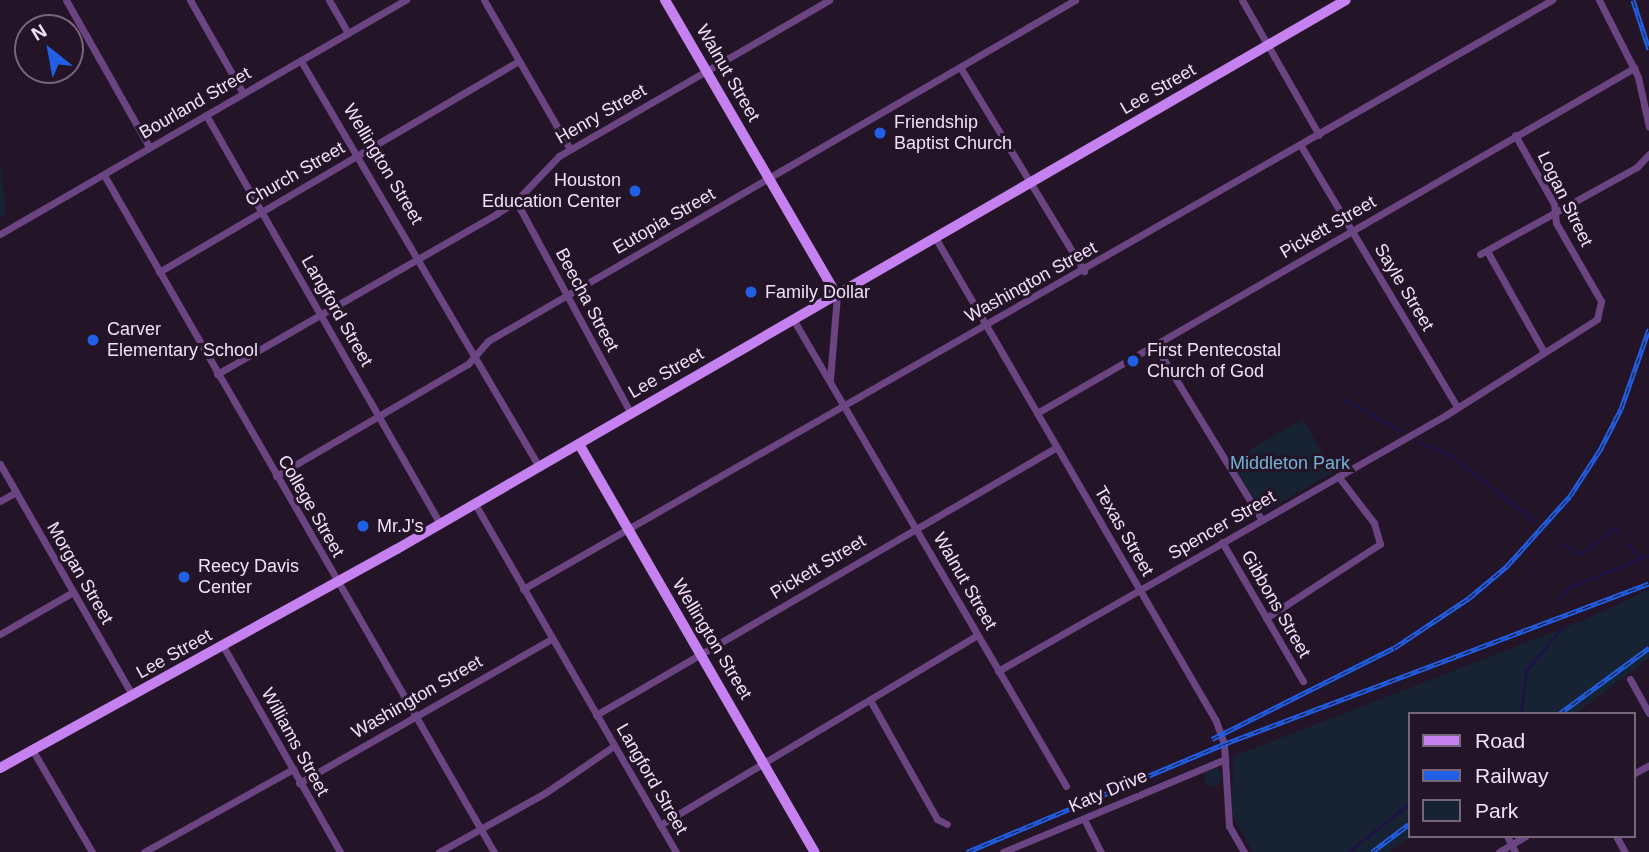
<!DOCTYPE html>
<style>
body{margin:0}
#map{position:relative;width:1649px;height:852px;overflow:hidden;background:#231428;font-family:Arial,sans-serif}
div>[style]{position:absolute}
.green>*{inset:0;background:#172332;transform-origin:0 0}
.round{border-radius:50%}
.stream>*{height:2.5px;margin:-1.25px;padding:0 1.25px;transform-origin:1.25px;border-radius:1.25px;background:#1d1244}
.street>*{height:7px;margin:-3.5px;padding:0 3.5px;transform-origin:3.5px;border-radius:3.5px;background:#6b4482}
.secondary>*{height:10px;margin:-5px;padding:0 5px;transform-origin:5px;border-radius:5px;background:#c581f0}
.rail>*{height:5px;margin-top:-2.5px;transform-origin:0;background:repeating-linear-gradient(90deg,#231428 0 8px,#215fe5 0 16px);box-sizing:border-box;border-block:2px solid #215fe5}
.dots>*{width:19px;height:19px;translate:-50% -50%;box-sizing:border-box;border:4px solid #231428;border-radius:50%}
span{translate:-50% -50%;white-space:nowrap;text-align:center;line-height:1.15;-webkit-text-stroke:6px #231428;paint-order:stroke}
.street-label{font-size:18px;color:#f3dffb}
.poi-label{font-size:18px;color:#f3dffb}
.left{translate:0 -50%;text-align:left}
.right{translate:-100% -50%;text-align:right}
.park-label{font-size:18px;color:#72b3d4}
.legend{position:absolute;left:1408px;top:712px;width:228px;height:126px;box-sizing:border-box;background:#231428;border:2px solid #76657c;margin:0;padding:9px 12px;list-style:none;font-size:21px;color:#f3dffb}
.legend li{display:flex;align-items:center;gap:14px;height:35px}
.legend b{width:35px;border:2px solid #76657c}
.north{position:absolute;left:14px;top:14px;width:70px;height:70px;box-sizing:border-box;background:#231428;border:2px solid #76657c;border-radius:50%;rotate:329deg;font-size:19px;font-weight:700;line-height:28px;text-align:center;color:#f3dffb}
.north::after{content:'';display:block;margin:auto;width:24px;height:32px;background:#215fe5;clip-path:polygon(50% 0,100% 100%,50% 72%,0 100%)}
</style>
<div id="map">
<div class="green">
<i style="clip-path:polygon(0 159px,6px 213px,0 218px)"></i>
<i style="left:1303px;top:419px;width:61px;height:84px;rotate:60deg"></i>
<i style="clip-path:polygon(1649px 590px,1649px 658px,1575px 714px,1409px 714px,1411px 836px,1390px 852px,1253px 852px,1231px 812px,1234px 756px,1584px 620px)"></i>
<i class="round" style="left:1204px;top:768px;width:18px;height:18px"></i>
</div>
<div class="stream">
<i style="left:1345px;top:399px;width:64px;rotate:29.7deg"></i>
<i style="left:1415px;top:440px;width:38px;rotate:23deg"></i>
<i style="left:1450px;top:455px;width:109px;rotate:37.9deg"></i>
<i style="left:1628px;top:544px;width:18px;rotate:47deg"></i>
<i style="left:1563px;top:545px;width:20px;rotate:27deg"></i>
<i style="left:1581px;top:554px;width:42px;rotate:-38.2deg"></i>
<i style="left:1614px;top:528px;width:8px;rotate:45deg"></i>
<i style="left:1560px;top:599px;width:14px;rotate:-54deg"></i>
<i style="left:1568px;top:588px;width:87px;rotate:-22.2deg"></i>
<i style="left:1521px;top:714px;width:43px;rotate:-83.4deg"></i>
<i style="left:1526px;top:671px;width:57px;rotate:-50.7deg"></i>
<i style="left:1348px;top:852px;width:78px;rotate:-38.2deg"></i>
</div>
<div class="street">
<i style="left:66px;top:0;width:169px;rotate:60.5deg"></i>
<i style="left:190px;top:0;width:107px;rotate:60.3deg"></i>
<i style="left:329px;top:0;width:38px;rotate:60deg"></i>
<i style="left:484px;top:0;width:172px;rotate:60deg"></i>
<i style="left:1242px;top:0;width:155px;rotate:60.3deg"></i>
<i style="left:1599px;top:0;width:86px;rotate:63.1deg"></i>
<i style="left:1638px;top:77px;width:51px;rotate:77.6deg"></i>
<i style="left:301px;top:61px;width:471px;rotate:59.6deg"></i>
<i style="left:960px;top:67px;width:239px;rotate:58.7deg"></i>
<i style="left:206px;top:115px;width:471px;rotate:60.2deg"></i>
<i style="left:1301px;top:146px;width:305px;rotate:59.1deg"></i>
<i style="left:104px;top:175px;width:781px;rotate:60.06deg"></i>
<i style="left:516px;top:201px;width:242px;rotate:61.6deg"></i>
<i style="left:0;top:234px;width:469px;rotate:-30deg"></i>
<i style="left:936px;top:239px;width:557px;rotate:59.85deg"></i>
<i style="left:1216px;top:721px;width:24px;rotate:71deg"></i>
<i style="left:1224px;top:744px;width:82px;rotate:86.5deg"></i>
<i style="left:1229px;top:826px;width:30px;rotate:60deg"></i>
<i style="left:1487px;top:251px;width:116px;rotate:60.6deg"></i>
<i style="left:1480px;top:254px;width:179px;rotate:-29deg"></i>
<i style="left:1637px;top:167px;width:18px;rotate:-47deg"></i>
<i style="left:159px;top:272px;width:417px;rotate:-30.4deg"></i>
<i style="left:793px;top:319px;width:541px;rotate:59.69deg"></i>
<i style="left:1155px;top:345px;width:205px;rotate:58.6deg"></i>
<i style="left:217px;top:374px;width:322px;rotate:-29.8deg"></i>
<i style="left:496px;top:214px;width:24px;rotate:-33deg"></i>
<i style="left:516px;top:201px;width:62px;rotate:-46.3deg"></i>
<i style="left:559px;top:156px;width:312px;rotate:-30deg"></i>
<i style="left:830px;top:379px;width:84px;rotate:-85.2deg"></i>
<i style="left:1037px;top:413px;width:690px;rotate:-30.02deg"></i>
<i style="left:0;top:464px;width:267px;rotate:60.2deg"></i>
<i style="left:276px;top:476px;width:222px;rotate:-30.3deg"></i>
<i style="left:468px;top:364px;width:30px;rotate:-49deg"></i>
<i style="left:488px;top:341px;width:679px;rotate:-30.15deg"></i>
<i style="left:0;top:501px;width:18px;rotate:-29deg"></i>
<i style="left:475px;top:504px;width:402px;rotate:60deg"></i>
<i style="left:1222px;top:542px;width:161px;rotate:59.8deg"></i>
<i style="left:523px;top:589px;width:1186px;rotate:-29.79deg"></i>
<i style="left:1266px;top:618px;width:136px;rotate:-33deg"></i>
<i style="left:1380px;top:544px;width:22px;rotate:-106deg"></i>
<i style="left:1374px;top:523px;width:59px;rotate:-127.5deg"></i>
<i style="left:0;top:634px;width:84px;rotate:-29.9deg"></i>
<i style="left:223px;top:646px;width:237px;rotate:60.4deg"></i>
<i style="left:998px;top:671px;width:516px;rotate:-29.74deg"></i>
<i style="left:1446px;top:415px;width:179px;rotate:-32.4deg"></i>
<i style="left:1597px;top:319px;width:18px;rotate:-77deg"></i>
<i style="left:1601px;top:301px;width:90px;rotate:-120deg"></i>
<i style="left:1556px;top:223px;width:19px;rotate:-96deg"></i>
<i style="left:1554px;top:204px;width:79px;rotate:-119.5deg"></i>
<i style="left:1630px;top:679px;width:39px;rotate:61deg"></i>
<i style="left:870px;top:700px;width:137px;rotate:60.6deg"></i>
<i style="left:937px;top:819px;width:11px;rotate:27deg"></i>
<i style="left:596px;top:715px;width:533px;rotate:-30.17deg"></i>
<i style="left:33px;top:751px;width:117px;rotate:59.7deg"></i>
<i style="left:1633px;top:774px;width:18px;rotate:-29deg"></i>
<i style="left:299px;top:783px;width:290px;rotate:-29.7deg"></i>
<i style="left:1084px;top:819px;width:37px;rotate:63deg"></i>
<i style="left:660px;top:825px;width:370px;rotate:-30.9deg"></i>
<i style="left:1507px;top:836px;width:18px;rotate:63deg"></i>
<i style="left:1616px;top:836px;width:18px;rotate:61deg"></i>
<i style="left:144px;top:852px;width:171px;rotate:-29.1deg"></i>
<i style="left:439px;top:852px;width:121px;rotate:-29.1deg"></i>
<i style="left:545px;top:793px;width:83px;rotate:-34.3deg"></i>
<i style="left:1003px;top:852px;width:241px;rotate:-22.7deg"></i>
<i style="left:1499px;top:852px;width:31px;rotate:-31deg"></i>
</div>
<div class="secondary">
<i style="left:665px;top:0;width:341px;rotate:59.8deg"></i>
<i style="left:579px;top:444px;width:471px;rotate:60deg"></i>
<i style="left:0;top:768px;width:453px;rotate:-28.9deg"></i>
<i style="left:397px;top:549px;width:1096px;rotate:-30.05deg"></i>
</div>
<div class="rail">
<i style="left:1633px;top:0;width:52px;rotate:71.9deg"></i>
<i style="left:1559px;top:714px;width:112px;rotate:-36.3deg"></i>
<i style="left:1212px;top:739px;width:203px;rotate:-26.6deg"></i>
<i style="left:1394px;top:648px;width:90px;rotate:-33.7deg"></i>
<i style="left:1469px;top:598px;width:50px;rotate:-40.1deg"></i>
<i style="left:1507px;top:566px;width:94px;rotate:-48deg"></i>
<i style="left:1570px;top:496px;width:55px;rotate:-56.9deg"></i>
<i style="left:1600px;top:450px;width:46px;rotate:-62.9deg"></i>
<i style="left:1621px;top:409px;width:85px;rotate:-70.7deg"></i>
<i style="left:967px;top:852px;width:279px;rotate:-22.8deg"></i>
<i style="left:1224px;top:744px;width:454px;rotate:-20.7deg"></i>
<i style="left:1372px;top:852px;width:46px;rotate:-37.1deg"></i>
</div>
<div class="dots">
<i style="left:880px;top:133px;background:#215fe5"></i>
<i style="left:635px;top:191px;background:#215fe5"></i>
<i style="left:751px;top:292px;background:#215fe5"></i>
<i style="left:93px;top:340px;background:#215fe5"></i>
<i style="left:1133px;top:361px;background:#215fe5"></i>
<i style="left:363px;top:526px;background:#215fe5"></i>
<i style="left:184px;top:577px;background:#215fe5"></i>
</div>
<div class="street-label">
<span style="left:728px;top:73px;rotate:60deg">Walnut Street</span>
<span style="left:1158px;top:89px;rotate:-30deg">Lee Street</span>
<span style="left:195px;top:103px;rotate:-30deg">Bourland Street</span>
<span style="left:601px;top:114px;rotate:-30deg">Henry Street</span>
<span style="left:383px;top:164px;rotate:59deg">Wellington Street</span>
<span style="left:295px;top:174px;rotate:-30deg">Church Street</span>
<span style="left:1565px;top:199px;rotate:64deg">Logan Street</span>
<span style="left:664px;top:221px;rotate:-30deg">Eutopia Street</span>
<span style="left:1328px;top:227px;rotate:-30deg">Pickett Street</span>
<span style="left:1031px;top:282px;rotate:-29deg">Washington Street</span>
<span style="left:1404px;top:287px;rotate:59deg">Sayle Street</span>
<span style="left:587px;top:300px;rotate:62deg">Beecha Street</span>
<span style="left:337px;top:311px;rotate:60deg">Langford Street</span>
<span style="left:666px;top:373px;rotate:-30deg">Lee Street</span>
<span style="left:311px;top:506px;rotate:60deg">College Street</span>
<span style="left:1222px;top:525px;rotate:-30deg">Spencer Street</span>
<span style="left:1124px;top:531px;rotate:60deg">Texas Street</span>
<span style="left:818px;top:567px;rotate:-31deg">Pickett Street</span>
<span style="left:80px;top:573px;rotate:60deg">Morgan Street</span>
<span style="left:965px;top:581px;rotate:60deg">Walnut Street</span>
<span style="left:1276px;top:604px;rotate:60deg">Gibbons Street</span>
<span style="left:712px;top:639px;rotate:59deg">Wellington Street</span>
<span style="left:174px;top:654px;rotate:-29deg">Lee Street</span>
<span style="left:417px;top:697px;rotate:-30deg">Washington Street</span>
<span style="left:295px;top:742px;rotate:61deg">Williams Street</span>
<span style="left:652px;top:779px;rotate:60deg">Langford Street</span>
<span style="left:1108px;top:791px;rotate:-23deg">Katy Drive</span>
</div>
<div class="poi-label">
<span class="left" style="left:894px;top:133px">Friendship<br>Baptist Church</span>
<span class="right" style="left:621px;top:191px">Houston<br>Education Center</span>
<span class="left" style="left:765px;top:292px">Family Dollar</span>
<span class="left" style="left:107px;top:340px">Carver<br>Elementary School</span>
<span class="left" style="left:1147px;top:361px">First Pentecostal<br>Church of God</span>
<span class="left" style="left:377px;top:526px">Mr.J's</span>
<span class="left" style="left:198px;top:577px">Reecy Davis<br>Center</span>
</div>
<div class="park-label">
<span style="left:1290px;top:463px">Middleton Park</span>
</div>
<ul class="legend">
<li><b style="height:9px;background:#c581f0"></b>Road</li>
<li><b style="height:9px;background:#215fe5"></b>Railway</li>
<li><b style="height:19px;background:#172332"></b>Park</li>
</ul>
<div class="north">N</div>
</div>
